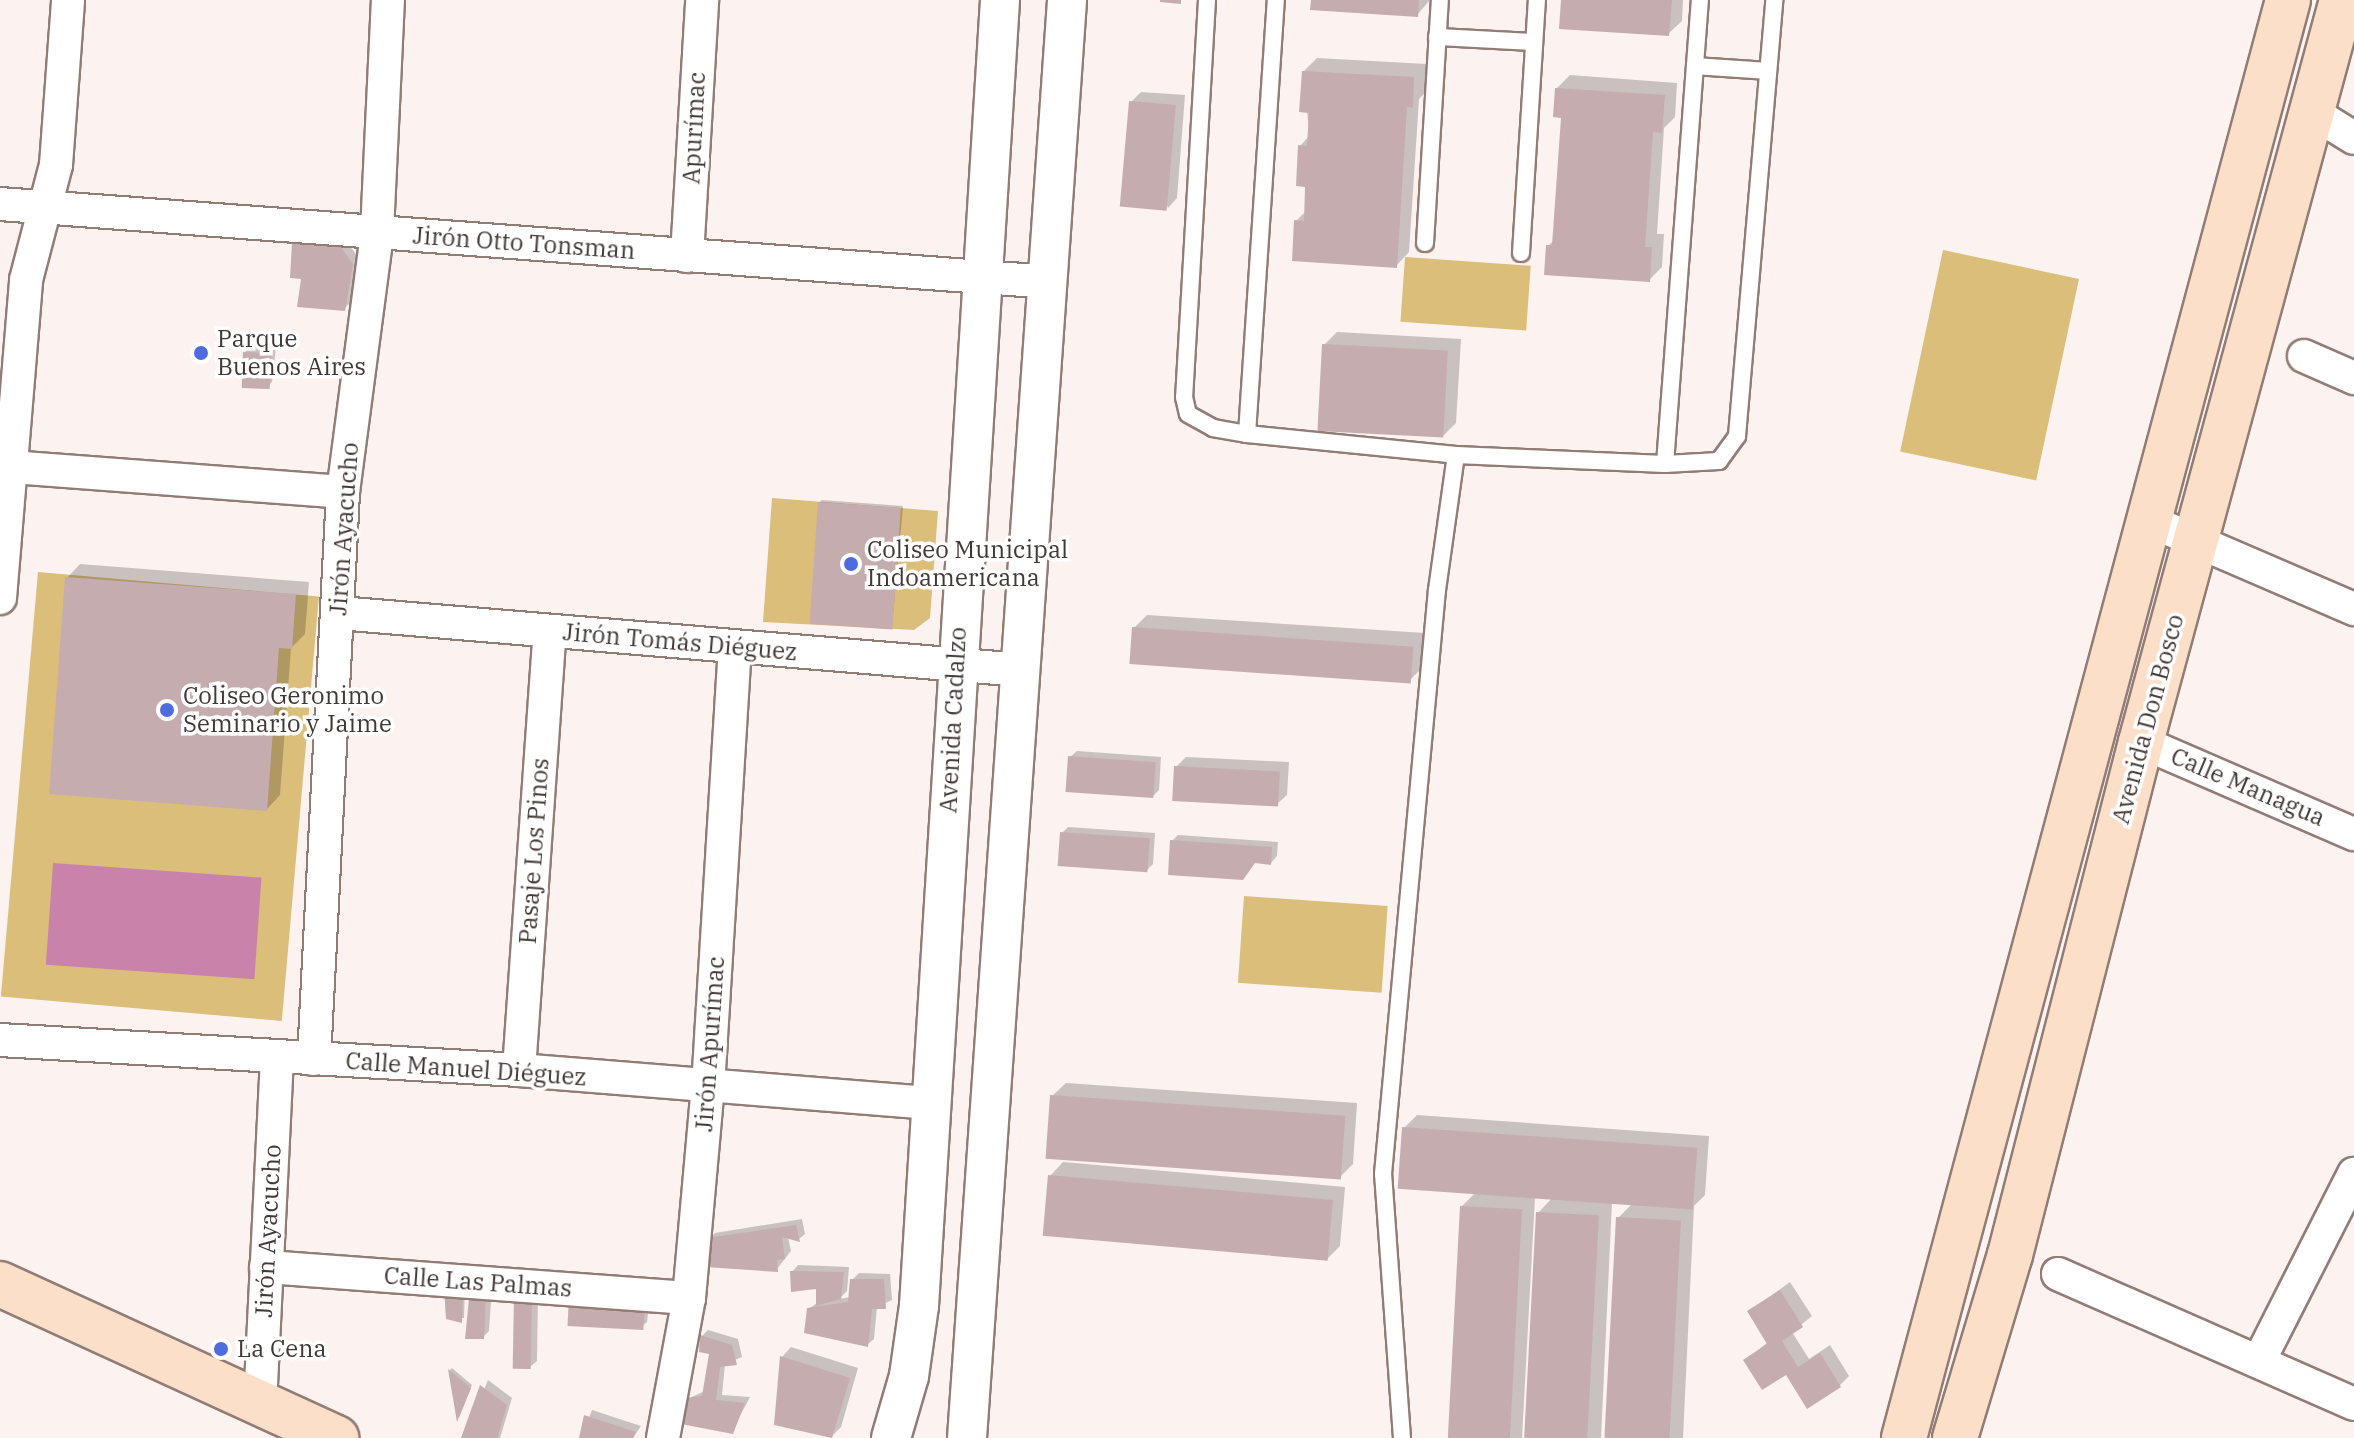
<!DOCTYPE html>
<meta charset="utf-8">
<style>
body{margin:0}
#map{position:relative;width:2354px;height:1438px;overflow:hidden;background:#fcf2ef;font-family:"IBM Plex Serif",serif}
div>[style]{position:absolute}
.green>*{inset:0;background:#dcbe7b;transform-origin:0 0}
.water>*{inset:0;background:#c983ab;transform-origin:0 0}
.shadow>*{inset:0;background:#0003}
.building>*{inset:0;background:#c5acaf;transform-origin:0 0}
.roads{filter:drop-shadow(2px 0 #927c76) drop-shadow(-2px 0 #927c76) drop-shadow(0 2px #927c76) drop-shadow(0 -2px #927c76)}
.service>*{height:16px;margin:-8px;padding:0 8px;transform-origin:8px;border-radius:8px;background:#fff}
.minor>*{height:32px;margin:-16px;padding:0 16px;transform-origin:16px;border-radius:16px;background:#fff}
.tertiary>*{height:38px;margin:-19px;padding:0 19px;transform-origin:19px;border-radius:19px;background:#fff}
.primary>*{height:44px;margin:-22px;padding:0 22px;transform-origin:22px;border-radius:22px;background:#fbdfc8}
.dots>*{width:22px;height:22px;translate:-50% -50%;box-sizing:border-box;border:4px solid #fff;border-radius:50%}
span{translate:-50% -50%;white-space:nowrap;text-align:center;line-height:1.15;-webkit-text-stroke:7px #fff;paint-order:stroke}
.street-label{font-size:24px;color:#423836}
.poi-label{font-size:24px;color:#423836}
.left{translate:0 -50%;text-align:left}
</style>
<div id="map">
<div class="green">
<i style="left:1943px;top:250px;width:139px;height:206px;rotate:12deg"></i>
<i style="left:1405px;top:257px;width:126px;height:65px;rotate:4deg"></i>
<i style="clip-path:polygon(772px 498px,938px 511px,930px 618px,914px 630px,763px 622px)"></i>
<i style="left:38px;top:572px;width:282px;height:426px;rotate:5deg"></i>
<i style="left:1244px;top:896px;width:144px;height:87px;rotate:4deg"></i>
</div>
<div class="water">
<i style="left:53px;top:863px;width:209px;height:102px;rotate:4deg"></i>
</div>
<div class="shadow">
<i style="clip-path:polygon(1313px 0,1430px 0,1417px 15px)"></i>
<i style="clip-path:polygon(1563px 0,1683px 0,1682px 21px,1668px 34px)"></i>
<i style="clip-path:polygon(1317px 58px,1427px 64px,1425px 93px,1419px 99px,1409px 252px,1396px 266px,1296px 221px,1306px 211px,1308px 185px,1300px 146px,1309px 136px,1304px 71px)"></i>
<i style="clip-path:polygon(1570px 75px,1677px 83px,1675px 117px,1664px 128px,1657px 234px,1664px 234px,1662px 267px,1649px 280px,1548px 246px,1555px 239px,1563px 116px,1557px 88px)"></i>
<i style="clip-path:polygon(1141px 92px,1185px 95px,1177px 198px,1168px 208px,1131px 102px)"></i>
<i style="clip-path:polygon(300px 238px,346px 241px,358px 257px,350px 303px,344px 309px,303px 277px,294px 244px)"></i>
<i style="clip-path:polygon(1337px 332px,1461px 339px,1456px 423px,1443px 436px,1324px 345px)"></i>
<i style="clip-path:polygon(251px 346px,276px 347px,272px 382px,266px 388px,244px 353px)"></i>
<i style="clip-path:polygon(822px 500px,903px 506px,892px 627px,820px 502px)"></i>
<i style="clip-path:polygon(80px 564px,309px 582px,305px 634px,291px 648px,280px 795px,267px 809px,67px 578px)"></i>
<i style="clip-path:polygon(1147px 615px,1425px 633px,1423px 667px,1410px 680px,1134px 628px)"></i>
<i style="clip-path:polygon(1077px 751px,1161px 757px,1159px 790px,1152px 797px,1070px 757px)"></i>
<i style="clip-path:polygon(1186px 757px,1289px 762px,1287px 795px,1277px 804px,1176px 767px)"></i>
<i style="clip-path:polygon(1068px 827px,1155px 833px,1153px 864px,1147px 870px,1062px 833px)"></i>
<i style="clip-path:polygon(1178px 835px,1278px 842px,1277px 856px,1271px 863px,1172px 841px)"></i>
<i style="clip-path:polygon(1066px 1083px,1357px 1103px,1353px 1164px,1340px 1177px,1052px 1096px)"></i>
<i style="clip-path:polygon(1417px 1115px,1709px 1136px,1705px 1195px,1694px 1206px,1683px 1438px,1607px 1438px,1618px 1218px,1632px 1204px,1612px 1202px,1601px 1438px,1528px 1438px,1538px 1213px,1552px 1198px,1535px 1197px,1522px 1438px,1449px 1438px,1462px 1206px,1476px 1192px,1404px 1128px)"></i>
<i style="clip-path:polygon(1063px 1162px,1345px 1187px,1340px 1246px,1327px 1259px,1050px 1176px)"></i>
<i style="clip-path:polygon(802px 1219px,805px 1234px,799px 1239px,788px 1237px,791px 1251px,777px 1269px,709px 1239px,715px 1233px)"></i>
<i style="clip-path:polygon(798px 1265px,849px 1267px,847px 1291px,839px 1299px,851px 1297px,852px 1280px,859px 1273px,890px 1274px,892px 1300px,877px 1307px,874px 1339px,867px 1345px,809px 1309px,818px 1302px,817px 1286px,792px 1272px)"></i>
<i style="clip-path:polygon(1790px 1282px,1812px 1316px,1792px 1332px,1809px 1359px,1830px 1345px,1849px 1376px,1839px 1386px,1746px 1360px,1768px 1342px,1749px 1312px)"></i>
<i style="clip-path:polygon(492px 1285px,489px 1331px,483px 1337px,467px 1337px)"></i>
<i style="clip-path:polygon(465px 1287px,464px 1318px,447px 1318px)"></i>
<i style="clip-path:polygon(538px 1289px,537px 1361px,530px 1367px,516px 1299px)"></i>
<i style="clip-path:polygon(650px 1296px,647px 1322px,640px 1328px,571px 1297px)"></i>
<i style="clip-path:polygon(708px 1330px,738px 1339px,742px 1357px,725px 1364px,722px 1395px,750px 1397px,732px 1431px,687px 1399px,705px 1391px,711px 1353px,702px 1336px)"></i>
<i style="clip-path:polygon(791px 1347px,858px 1368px,841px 1427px,831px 1437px,782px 1357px)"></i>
<i style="clip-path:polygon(452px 1368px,472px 1385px,459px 1418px,450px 1370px)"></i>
<i style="clip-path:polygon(488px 1380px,512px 1398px,500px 1438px,464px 1438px)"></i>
<i style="clip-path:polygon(592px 1410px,641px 1426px,633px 1438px,581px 1438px)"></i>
</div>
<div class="building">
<i style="clip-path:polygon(1160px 0,1181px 0,1181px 4px,1160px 2px)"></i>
<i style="clip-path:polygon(1311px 0,1419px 0,1418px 17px,1310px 10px)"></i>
<i style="clip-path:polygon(1561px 0,1672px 0,1669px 36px,1559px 29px)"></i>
<i style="clip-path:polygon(1302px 71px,1414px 77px,1413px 108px,1407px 107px,1397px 268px,1292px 261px,1294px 220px,1304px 221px,1305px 187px,1296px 186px,1298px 145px,1307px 146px,1309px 113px,1299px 112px)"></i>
<i style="clip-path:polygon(1555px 88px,1665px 95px,1662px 133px,1653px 132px,1645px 247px,1652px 247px,1650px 282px,1544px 275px,1546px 245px,1552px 245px,1561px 118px,1553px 117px)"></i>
<i style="left:1129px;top:101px;width:47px;height:106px;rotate:5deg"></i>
<i style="clip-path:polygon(292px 243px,340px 246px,353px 264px,345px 311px,297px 307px,301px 279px,290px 278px)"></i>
<i style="left:1322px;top:344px;width:126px;height:87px;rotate:3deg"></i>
<i style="left:243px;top:352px;width:28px;height:36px;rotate:2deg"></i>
<i style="left:818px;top:502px;width:83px;height:122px;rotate:4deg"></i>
<i style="clip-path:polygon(65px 577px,296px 594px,292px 649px,279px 648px,267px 811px,49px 794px)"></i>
<i style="left:1132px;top:627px;width:282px;height:37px;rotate:4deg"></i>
<i style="left:1068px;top:756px;width:88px;height:36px;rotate:4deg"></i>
<i style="left:1174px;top:766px;width:106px;height:35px;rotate:3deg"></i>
<i style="left:1060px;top:832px;width:90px;height:34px;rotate:4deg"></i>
<i style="clip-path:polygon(1170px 840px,1272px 847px,1271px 865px,1255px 863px,1243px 880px,1168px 875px)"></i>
<i style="left:1050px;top:1095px;width:296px;height:64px;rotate:4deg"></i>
<i style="left:1402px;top:1127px;width:296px;height:62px;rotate:4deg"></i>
<i style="left:1048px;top:1175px;width:286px;height:61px;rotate:5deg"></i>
<i style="left:1460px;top:1206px;width:62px;height:232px;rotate:3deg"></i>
<i style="left:1536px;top:1212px;width:63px;height:226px;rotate:3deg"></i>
<i style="left:1616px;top:1217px;width:65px;height:221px;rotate:3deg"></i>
<i style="clip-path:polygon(796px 1225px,800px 1242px,782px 1237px,785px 1259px,777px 1260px,778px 1272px,706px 1267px,707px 1238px)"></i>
<i style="clip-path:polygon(790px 1271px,844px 1272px,841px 1299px,816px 1306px,816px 1289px,791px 1292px)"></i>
<i style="clip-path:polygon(850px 1279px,884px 1279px,886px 1309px,872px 1309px,868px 1347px,804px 1333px,807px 1308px,848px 1302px)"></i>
<i style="clip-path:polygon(444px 1287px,463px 1289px,462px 1323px,446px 1319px)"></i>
<i style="clip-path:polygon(470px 1288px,486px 1290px,484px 1339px,465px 1339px)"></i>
<i style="clip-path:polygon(1780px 1290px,1803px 1327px,1782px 1341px,1798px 1367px,1820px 1353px,1841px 1387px,1807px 1409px,1786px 1375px,1762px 1390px,1743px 1360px,1767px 1344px,1747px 1311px)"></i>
<i style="left:532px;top:1294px;width:75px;height:18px;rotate:91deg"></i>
<i style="left:569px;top:1297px;width:76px;height:29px;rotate:3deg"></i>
<i style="clip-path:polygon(700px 1335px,732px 1345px,737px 1365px,720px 1367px,716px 1400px,745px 1403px,733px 1434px,681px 1424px,685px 1398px,702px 1396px,709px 1354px,699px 1352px)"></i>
<i style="clip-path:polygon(780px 1356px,850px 1378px,832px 1438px,774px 1425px)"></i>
<i style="clip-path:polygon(448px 1369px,471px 1388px,457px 1422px)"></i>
<i style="clip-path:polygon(480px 1385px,507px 1405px,497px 1438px,461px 1438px)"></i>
<i style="clip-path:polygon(584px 1415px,636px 1432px,633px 1438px,579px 1438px)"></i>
</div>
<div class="roads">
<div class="service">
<i style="left:1207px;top:0;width:398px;rotate:93.3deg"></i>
<i style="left:1184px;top:397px;width:17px;rotate:77deg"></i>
<i style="left:1188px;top:414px;width:29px;rotate:29deg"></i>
<i style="left:1213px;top:428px;width:35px;rotate:10deg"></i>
<i style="left:1247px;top:434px;width:210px;rotate:5.7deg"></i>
<i style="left:1456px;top:455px;width:209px;rotate:2.5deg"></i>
<i style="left:1665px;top:464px;width:465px;rotate:-85.7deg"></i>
<i style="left:1437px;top:37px;width:97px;rotate:3deg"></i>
<i style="left:1695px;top:66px;width:73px;rotate:3.9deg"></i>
<i style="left:1425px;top:243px;width:243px;rotate:-86.5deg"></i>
<i style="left:1521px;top:253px;width:254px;rotate:-86.4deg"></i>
<i style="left:1247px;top:434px;width:435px;rotate:-86.2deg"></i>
<i style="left:1665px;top:464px;width:54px;rotate:-3.2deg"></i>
<i style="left:1719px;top:461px;width:31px;rotate:-54deg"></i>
<i style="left:1737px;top:436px;width:438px;rotate:-85.1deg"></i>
<i style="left:1402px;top:1438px;width:265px;rotate:-94.1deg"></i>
<i style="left:1383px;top:1174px;width:586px;rotate:-84.72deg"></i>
<i style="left:1437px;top:590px;width:136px;rotate:-82deg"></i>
</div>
<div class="minor">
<i style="left:2312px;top:112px;width:49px;rotate:31.8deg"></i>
<i style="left:0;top:204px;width:1052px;rotate:4.25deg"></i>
<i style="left:687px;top:256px;width:256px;rotate:-86.6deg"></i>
<i style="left:2304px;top:356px;width:55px;rotate:23.7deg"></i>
<i style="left:11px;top:467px;width:333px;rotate:4.3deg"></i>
<i style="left:2145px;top:519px;width:228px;rotate:23.3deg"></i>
<i style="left:0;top:598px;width:319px;rotate:-85.3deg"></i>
<i style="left:26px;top:280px;width:119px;rotate:-75.4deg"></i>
<i style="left:56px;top:165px;width:165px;rotate:-85.8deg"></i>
<i style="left:339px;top:613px;width:684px;rotate:4.78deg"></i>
<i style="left:2141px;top:742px;width:232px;rotate:23.4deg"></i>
<i style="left:0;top:1040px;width:520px;rotate:3.31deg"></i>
<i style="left:519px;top:1070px;width:413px;rotate:4.6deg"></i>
<i style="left:314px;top:1059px;width:568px;rotate:-87.07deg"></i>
<i style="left:343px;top:492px;width:262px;rotate:-82.5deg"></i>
<i style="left:377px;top:232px;width:232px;rotate:-87.3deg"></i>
<i style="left:519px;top:1070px;width:440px;rotate:-86deg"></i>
<i style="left:266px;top:1267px;width:424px;rotate:4.2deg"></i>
<i style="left:2058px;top:1274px;width:323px;rotate:23.7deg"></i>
<i style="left:2259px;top:1361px;width:210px;rotate:-63.1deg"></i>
<i style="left:260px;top:1405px;width:347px;rotate:-87.2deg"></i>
<i style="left:663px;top:1438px;width:142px;rotate:-79.5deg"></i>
<i style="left:689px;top:1298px;width:212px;rotate:-84.9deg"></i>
<i style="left:708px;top:1087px;width:441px;rotate:-86.5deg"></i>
</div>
<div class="tertiary">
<i style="left:891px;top:1438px;width:65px;rotate:-73.8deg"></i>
<i style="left:909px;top:1376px;width:71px;rotate:-81.9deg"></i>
<i style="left:919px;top:1306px;width:1309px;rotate:-86.45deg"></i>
<i style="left:967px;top:1438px;width:1441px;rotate:-86.02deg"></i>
</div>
<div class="primary">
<i style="left:0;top:1284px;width:370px;rotate:24.6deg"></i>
<i style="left:1904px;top:1438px;width:1488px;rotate:-75.05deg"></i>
<i style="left:1955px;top:1438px;width:191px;rotate:-73.3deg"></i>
<i style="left:2010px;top:1255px;width:529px;rotate:-75.68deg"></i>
<i style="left:2141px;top:742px;width:769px;rotate:-74.84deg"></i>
</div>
</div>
<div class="dots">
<i style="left:201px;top:353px;background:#4e6ce0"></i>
<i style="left:851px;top:564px;background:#4e6ce0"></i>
<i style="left:167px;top:710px;background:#4e6ce0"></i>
<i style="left:221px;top:1349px;background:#4e6ce0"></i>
</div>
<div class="street-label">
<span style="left:694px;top:128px;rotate:-87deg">Apurímac</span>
<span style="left:524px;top:243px;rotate:4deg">Jirón Otto Tonsman</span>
<span style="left:344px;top:529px;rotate:-86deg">Jirón Ayacucho</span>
<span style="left:680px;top:642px;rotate:5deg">Jirón Tomás Diéguez</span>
<span style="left:2148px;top:719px;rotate:-75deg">Avenida Don Bosco</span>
<span style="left:953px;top:720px;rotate:-87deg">Avenida Cadalzo</span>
<span style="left:2248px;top:787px;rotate:23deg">Calle Managua</span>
<span style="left:534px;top:851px;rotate:-86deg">Pasaje Los Pinos</span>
<span style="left:710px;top:1044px;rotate:-86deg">Jirón Apurímac</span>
<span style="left:466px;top:1069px;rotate:4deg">Calle Manuel Diéguez</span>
<span style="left:268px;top:1231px;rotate:-87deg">Jirón Ayacucho</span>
<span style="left:478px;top:1282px;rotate:4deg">Calle Las Palmas</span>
</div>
<div class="poi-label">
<span class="left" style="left:217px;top:353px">Parque<br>Buenos Aires</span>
<span class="left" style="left:867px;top:564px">Coliseo Municipal<br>Indoamericana</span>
<span class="left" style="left:183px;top:710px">Coliseo Geronimo<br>Seminario y Jaime</span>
<span class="left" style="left:237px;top:1349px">La Cena</span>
</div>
</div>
